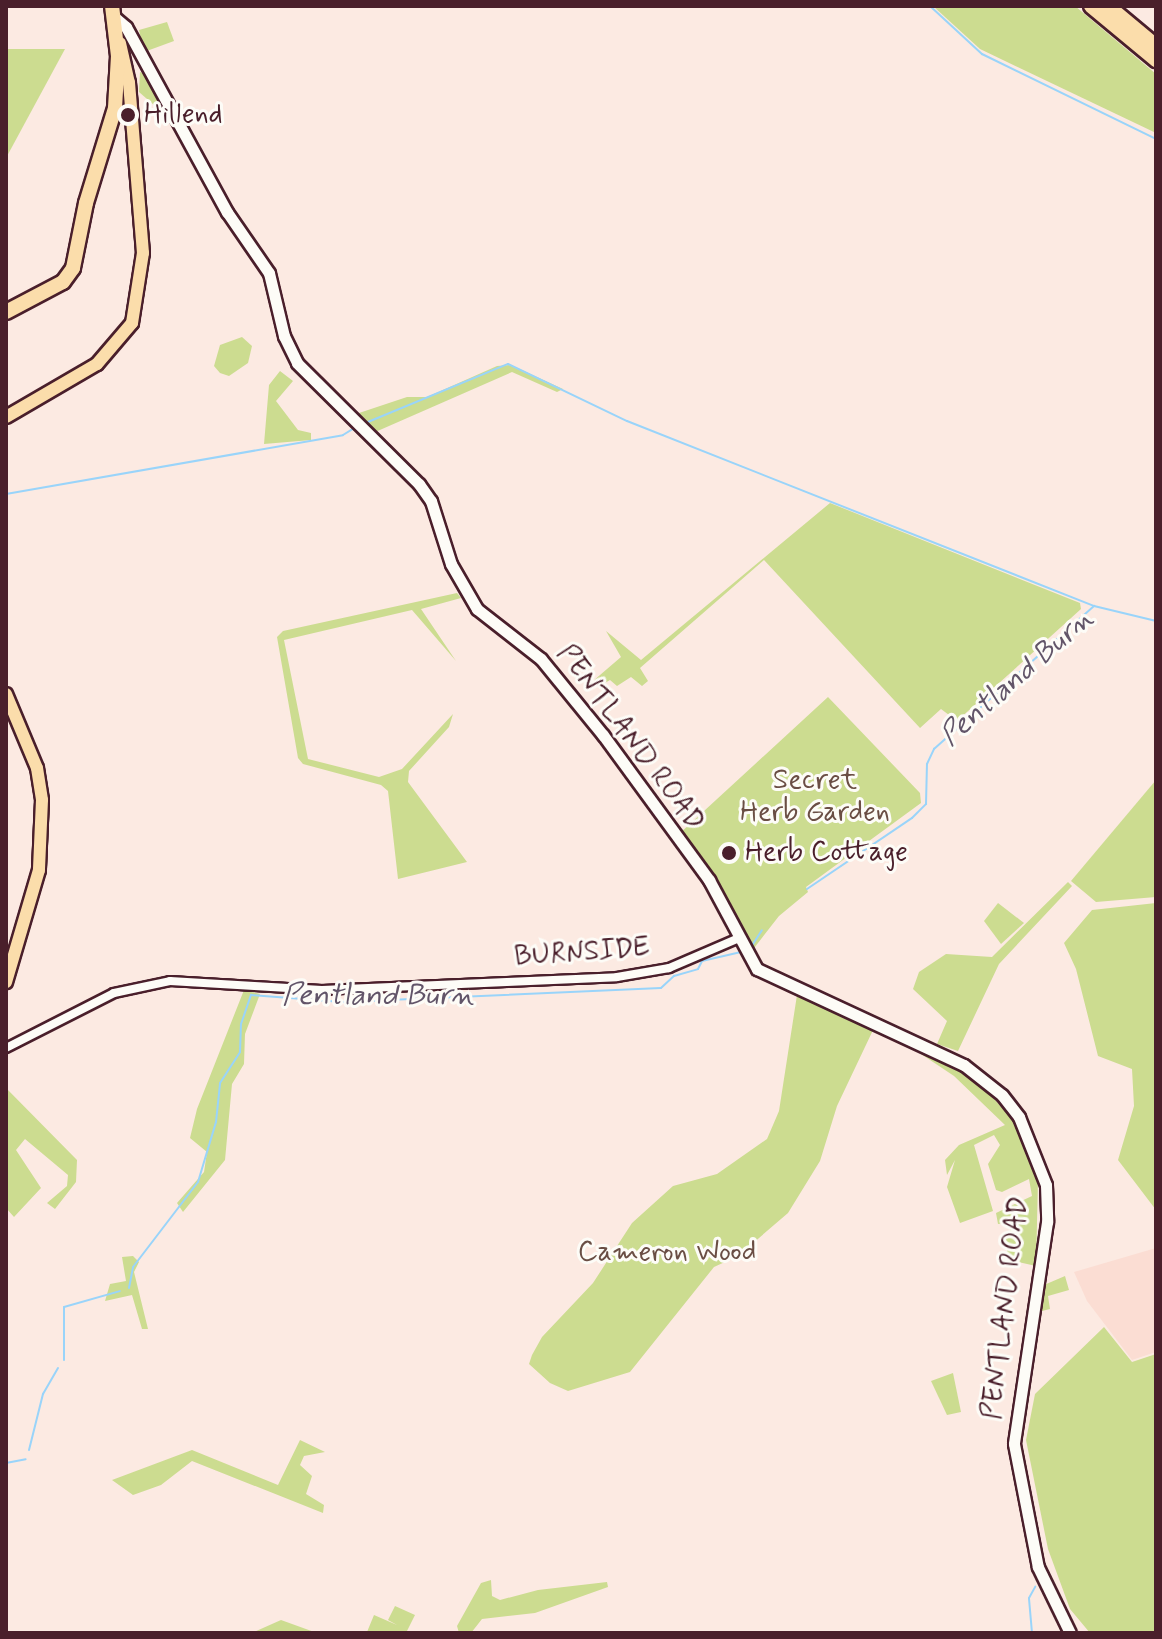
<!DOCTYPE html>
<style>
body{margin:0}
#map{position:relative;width:1162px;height:1639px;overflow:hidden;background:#fceae2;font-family:Mynerve,sans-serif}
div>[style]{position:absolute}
.built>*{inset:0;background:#fbddd3}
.green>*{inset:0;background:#ccdc90}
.stream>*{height:2px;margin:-1px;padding:0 1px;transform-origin:1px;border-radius:1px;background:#99d4fa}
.roads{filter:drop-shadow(2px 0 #4a1f2b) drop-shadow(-2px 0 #4a1f2b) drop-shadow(0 2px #4a1f2b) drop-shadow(0 -2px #4a1f2b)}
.street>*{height:8px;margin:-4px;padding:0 4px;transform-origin:4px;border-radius:4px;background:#fdfcf7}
.secondary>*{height:11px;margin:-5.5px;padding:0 5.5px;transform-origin:5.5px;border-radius:5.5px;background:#fdfcf7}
.primary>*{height:12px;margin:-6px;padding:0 6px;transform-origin:6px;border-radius:6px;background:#fbddab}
.highway>*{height:14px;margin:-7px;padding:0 7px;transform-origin:7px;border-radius:7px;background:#fbddab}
.dots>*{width:22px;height:22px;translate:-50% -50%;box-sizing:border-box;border:4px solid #fdfcf7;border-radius:50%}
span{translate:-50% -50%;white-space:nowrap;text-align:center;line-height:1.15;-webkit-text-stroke:6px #fdfcf7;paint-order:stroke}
.poi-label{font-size:28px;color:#4a1f2b}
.left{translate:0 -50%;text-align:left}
.street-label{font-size:28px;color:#4a1f2b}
.park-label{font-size:28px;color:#6a4e44}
.water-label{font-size:30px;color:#625569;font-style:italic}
.frame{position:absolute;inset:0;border:8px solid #4a1f2b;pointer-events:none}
</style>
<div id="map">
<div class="built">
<i style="clip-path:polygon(1156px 1248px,1156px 1352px,1132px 1360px,1087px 1301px,1074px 1272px)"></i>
</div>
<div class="green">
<i style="clip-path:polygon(933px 6px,1075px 6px,1156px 74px,1156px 133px,980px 49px)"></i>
<i style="clip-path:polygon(167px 22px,174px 41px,144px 52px,139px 30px)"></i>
<i style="clip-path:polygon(6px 49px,65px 49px,6px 158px)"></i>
<i style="clip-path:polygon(140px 72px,145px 74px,170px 119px,139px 92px)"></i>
<i style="clip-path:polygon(242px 337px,252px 346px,248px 363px,229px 376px,220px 373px,214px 366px,220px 345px)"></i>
<i style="clip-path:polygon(511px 365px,563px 389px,557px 392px,512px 372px,373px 433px,353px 415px,407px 397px,427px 397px,497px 366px)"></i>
<i style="clip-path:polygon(280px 371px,293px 381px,276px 401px,298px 430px,311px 433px,311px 440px,264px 444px,269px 385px)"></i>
<i style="clip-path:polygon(830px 503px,1080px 603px,1081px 609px,957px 721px,941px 709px,920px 728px,764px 560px,640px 668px,648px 681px,642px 686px,631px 677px,617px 686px,610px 680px,598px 687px,593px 681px,621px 657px,606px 631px,641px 660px)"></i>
<i style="clip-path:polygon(457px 593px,461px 598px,421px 609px,456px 661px,412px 610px,284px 640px,308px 759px,379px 777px,402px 769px,453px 714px,449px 727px,409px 771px,408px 782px,467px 862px,398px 879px,388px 791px,381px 785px,303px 764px,298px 758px,277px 637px,283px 631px)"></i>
<i style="clip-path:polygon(828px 697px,920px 793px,921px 803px,806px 887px,808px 892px,779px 916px,751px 952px,719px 883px,679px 834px)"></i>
<i style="clip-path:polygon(1156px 780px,1156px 897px,1096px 902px,1071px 881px)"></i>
<i style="clip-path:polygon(1068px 882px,1072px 886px,999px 964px,958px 1051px,937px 1044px,947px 1021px,913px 989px,919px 972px,946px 954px,992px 957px)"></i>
<i style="clip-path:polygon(998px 903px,1024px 923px,1001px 944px,984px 921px)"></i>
<i style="clip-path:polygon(1156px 903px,1156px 1210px,1118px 1160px,1134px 1106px,1132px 1069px,1098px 1056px,1076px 969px,1064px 943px,1092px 910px)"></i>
<i style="clip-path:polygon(244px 990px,260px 994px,245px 1034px,244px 1064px,232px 1084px,225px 1160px,183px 1212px,177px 1203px,204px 1172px,207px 1152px,190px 1138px,197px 1109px)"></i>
<i style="clip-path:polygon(797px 995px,874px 1028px,837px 1106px,820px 1161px,788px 1213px,738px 1256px,714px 1267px,630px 1372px,568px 1391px,550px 1383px,529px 1364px,532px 1355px,542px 1337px,593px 1283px,632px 1223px,673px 1186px,717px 1174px,767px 1139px,779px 1111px)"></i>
<i style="clip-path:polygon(915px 1050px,978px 1081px,1021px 1129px,1038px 1180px,1036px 1266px,1009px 1260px,1004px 1235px,1010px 1233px,1010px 1223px,998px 1224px,996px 1213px,1032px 1196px,1029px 1179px,1002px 1192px,996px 1190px,988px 1164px,1000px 1145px,994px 1135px,974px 1145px,993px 1211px,960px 1223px,947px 1187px,955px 1160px,947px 1175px,945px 1160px,959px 1145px,1005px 1125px,954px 1076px)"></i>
<i style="clip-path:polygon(6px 1088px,77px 1160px,76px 1182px,55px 1209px,47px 1203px,67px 1186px,68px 1175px,25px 1139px,16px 1150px,41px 1188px,14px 1217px,6px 1208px)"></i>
<i style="clip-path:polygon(133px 1256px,139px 1262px,134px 1272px,148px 1329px,142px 1329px,132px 1295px,105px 1301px,110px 1284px,126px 1281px,122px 1257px)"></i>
<i style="clip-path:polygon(1065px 1276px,1069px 1290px,1048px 1296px,1050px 1309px,1038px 1312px,1044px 1285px)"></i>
<i style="clip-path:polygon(1104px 1327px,1132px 1362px,1156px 1354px,1156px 1633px,1090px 1633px,1070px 1609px,1048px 1549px,1026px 1440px,1035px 1394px)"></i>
<i style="clip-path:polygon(953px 1373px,961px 1412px,947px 1415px,931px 1381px)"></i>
<i style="clip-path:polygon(300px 1440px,325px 1452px,304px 1456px,300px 1465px,312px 1476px,306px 1494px,324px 1505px,323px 1513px,192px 1461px,161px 1485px,133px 1495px,112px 1480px,192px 1450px,278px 1485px)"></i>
<i style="clip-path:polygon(491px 1580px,492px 1596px,500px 1600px,538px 1590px,607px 1582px,608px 1587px,535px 1613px,482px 1619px,471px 1633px,459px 1633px,457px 1626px,481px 1583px)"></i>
<i style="clip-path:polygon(395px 1606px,415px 1615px,406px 1633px,367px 1632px,374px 1615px,397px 1625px,388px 1620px)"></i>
<i style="clip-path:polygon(281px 1620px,317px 1633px,252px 1633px)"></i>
</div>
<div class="stream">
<i style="left:930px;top:6px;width:71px;rotate:42.7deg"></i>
<i style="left:982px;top:54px;width:194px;rotate:26deg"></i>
<i style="left:363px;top:424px;width:157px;rotate:-22.5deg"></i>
<i style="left:508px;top:364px;width:132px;rotate:25.6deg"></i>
<i style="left:627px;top:421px;width:502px;rotate:21.61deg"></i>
<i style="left:6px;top:494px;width:342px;rotate:-9.9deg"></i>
<i style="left:343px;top:435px;width:13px;rotate:-32deg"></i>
<i style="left:807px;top:889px;width:127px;rotate:-34.1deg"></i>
<i style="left:912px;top:818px;width:20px;rotate:-45deg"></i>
<i style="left:926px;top:804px;width:40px;rotate:-88.6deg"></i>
<i style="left:927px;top:764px;width:17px;rotate:-65deg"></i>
<i style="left:934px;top:749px;width:215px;rotate:-41.8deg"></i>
<i style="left:1094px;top:606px;width:64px;rotate:13.6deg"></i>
<i style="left:751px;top:947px;width:20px;rotate:-57deg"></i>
<i style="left:129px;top:1288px;width:21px;rotate:-79deg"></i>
<i style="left:133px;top:1267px;width:107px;rotate:-52.6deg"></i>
<i style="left:198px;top:1182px;width:63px;rotate:-73.3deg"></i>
<i style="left:216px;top:1122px;width:39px;rotate:-84deg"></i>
<i style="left:220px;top:1083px;width:37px;rotate:-57deg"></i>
<i style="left:240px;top:1052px;width:28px;rotate:-88deg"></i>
<i style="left:241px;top:1024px;width:31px;rotate:-71deg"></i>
<i style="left:251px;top:995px;width:91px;rotate:4.4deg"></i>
<i style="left:342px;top:1002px;width:319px;rotate:-2.5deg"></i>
<i style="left:661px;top:988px;width:18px;rotate:-43deg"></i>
<i style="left:674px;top:976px;width:25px;rotate:-16deg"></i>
<i style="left:698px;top:969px;width:9px;rotate:-63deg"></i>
<i style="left:702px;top:961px;width:40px;rotate:-13deg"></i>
<i style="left:64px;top:1360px;width:53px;rotate:-90deg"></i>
<i style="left:64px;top:1307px;width:58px;rotate:-15.9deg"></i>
<i style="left:29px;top:1450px;width:58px;rotate:-76deg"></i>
<i style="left:43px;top:1394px;width:30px;rotate:-60deg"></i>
<i style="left:6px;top:1463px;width:20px;rotate:-11deg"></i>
<i style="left:1032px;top:1633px;width:35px;rotate:-95deg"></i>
<i style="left:1029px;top:1598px;width:13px;rotate:-61deg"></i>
</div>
<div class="roads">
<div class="street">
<i style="left:6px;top:1048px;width:121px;rotate:-27deg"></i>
<i style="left:114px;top:993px;width:57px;rotate:-12.1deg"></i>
<i style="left:170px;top:981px;width:152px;rotate:3.4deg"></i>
<i style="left:322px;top:990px;width:295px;rotate:-2.5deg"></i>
<i style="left:617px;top:977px;width:53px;rotate:-9.8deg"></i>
<i style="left:669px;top:968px;width:76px;rotate:-23.2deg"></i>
</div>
<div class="secondary">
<i style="left:113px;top:16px;width:17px;rotate:40deg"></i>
<i style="left:126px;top:27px;width:211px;rotate:61.4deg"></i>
<i style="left:227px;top:212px;width:74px;rotate:55.5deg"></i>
<i style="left:269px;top:273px;width:65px;rotate:76.6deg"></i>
<i style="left:284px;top:336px;width:30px;rotate:64deg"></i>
<i style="left:297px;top:363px;width:172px;rotate:44.8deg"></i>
<i style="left:419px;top:484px;width:21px;rotate:55deg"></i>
<i style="left:431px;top:501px;width:66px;rotate:72.4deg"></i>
<i style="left:451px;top:564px;width:52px;rotate:60deg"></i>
<i style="left:477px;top:609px;width:81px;rotate:38deg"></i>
<i style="left:541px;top:659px;width:98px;rotate:50.8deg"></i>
<i style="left:603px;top:735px;width:180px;rotate:53.8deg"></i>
<i style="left:709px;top:880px;width:101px;rotate:61.7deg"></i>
<i style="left:757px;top:969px;width:228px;rotate:24.9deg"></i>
<i style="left:964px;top:1065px;width:48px;rotate:38.3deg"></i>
<i style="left:1002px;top:1095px;width:28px;rotate:52deg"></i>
<i style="left:1019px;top:1117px;width:73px;rotate:68.3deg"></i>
<i style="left:1046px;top:1185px;width:37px;rotate:88deg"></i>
<i style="left:1047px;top:1222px;width:224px;rotate:98.5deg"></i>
<i style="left:1014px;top:1444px;width:125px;rotate:79deg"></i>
<i style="left:1038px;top:1567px;width:73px;rotate:64.1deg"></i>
</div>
<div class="primary">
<i style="left:6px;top:417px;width:105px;rotate:-30.2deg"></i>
<i style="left:97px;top:364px;width:54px;rotate:-49.5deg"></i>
<i style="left:132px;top:323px;width:71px;rotate:-81.1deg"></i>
<i style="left:143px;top:253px;width:171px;rotate:-94.7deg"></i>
<i style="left:129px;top:83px;width:41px;rotate:-102.7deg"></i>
<i style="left:6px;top:694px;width:80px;rotate:67.3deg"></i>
<i style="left:37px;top:768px;width:32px;rotate:81deg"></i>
<i style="left:42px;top:800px;width:70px;rotate:92.5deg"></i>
<i style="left:39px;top:870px;width:117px;rotate:106.4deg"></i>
</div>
<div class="highway">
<i style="left:1091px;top:6px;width:85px;rotate:39.7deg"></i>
<i style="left:1108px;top:6px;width:62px;rotate:39.8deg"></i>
<i style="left:6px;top:312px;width:64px;rotate:-27.8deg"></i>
<i style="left:63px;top:282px;width:17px;rotate:-54deg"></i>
<i style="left:73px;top:268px;width:66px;rotate:-78.7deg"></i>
<i style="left:86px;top:203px;width:99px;rotate:-73deg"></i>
<i style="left:115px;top:108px;width:52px;rotate:-86.7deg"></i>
<i style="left:118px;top:56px;width:50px;rotate:-96.8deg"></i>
</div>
</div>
<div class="dots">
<i style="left:128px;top:115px;background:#4a1f2b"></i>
<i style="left:729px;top:853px;background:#4a1f2b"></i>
</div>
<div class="poi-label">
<span class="left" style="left:144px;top:115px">Hillend</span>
<span class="left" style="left:745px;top:853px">Herb Cottage</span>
</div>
<div class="street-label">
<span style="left:630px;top:738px;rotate:53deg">PENTLAND ROAD</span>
<span style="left:582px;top:953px;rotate:-4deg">BURNSIDE</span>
<span style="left:1006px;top:1308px;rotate:-83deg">PENTLAND ROAD</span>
</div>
<div class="park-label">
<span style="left:815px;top:797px">Secret<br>Herb Garden</span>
<span style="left:667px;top:1253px">Cameron Wood</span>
</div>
<div class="water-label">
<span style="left:1017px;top:678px;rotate:-41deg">Pentland Burn</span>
<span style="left:378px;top:996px">Pentland Burn</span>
</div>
<div class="frame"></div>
</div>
